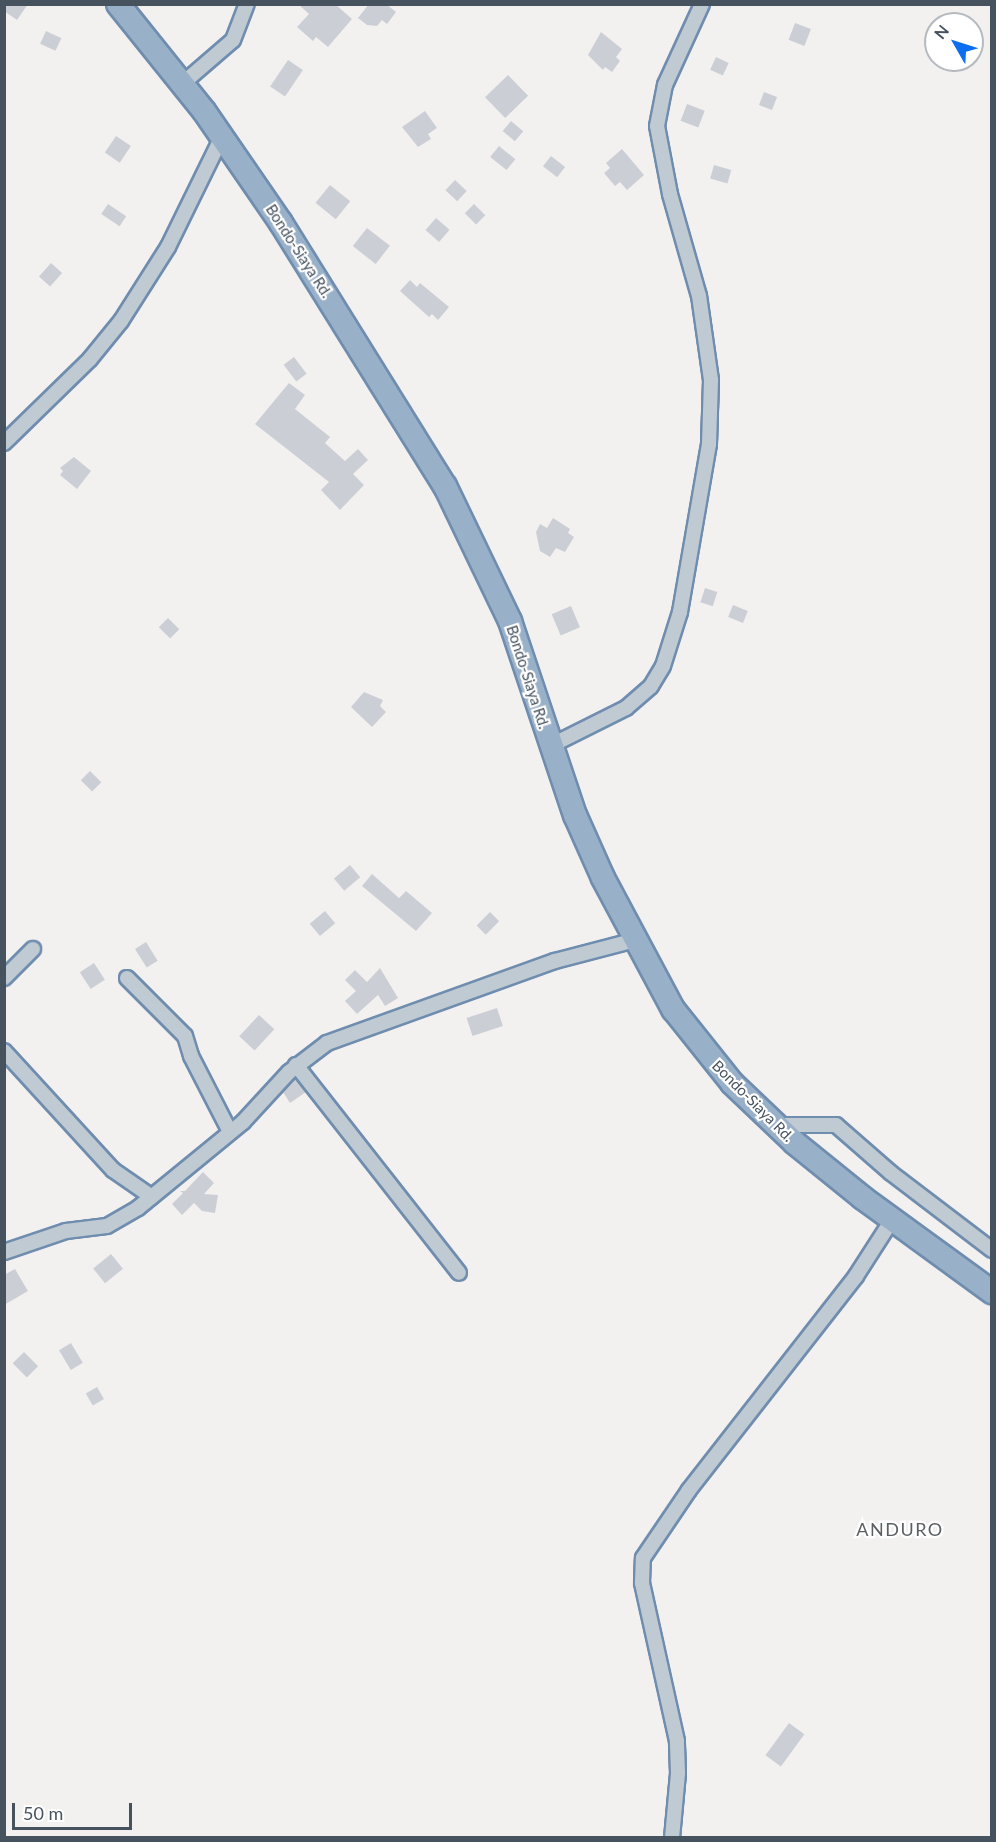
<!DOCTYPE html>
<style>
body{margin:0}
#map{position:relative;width:996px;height:1842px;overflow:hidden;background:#f3f0f0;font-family:Lato,sans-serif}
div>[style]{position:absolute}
.building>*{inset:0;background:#cbcfd5;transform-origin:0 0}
.roads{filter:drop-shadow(2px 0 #6f8dae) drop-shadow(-2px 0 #6f8dae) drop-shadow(0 2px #6f8dae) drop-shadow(0 -2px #6f8dae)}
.minor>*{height:14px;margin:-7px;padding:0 7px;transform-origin:7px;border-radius:7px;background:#c0cad3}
.trunk>*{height:22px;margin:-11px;padding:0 11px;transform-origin:11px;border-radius:11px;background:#99b0c9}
span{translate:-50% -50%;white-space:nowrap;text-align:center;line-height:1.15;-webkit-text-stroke:4.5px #fff;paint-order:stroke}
.street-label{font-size:15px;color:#46535f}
.quarter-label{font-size:18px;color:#5c6065;letter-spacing:1.5px}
.frame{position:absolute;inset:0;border:6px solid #46535f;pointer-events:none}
.north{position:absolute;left:924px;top:12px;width:60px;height:60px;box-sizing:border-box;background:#fff;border:2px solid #b5babf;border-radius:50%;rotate:309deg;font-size:16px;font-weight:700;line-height:24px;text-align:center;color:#46535f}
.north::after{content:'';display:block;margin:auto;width:21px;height:27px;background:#0c6ef0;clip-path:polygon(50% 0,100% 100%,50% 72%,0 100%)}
.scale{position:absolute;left:12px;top:1803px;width:120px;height:27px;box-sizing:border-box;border:3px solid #46535f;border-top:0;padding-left:8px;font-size:18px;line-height:21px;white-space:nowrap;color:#46535f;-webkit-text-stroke:4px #fff;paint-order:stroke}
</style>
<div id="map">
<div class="building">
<i style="clip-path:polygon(4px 4px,28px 4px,17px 20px,4px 11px)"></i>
<i style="clip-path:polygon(298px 4px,335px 4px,352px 19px,328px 47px,316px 37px,313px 41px,297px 27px,309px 14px)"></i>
<i style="clip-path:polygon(369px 4px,386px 4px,396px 12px,387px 24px,382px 20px,377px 26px,367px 25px,358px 18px)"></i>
<i style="left:795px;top:23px;width:17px;height:18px;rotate:21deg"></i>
<i style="left:46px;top:31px;width:17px;height:14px;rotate:25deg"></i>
<i style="clip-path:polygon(601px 32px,622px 49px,616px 57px,620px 61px,612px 72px,605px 67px,603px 70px,588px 55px)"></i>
<i style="left:716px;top:57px;width:14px;height:14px;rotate:25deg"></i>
<i style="left:288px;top:60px;width:18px;height:32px;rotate:34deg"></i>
<i style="left:508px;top:75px;width:29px;height:32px;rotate:46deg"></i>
<i style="left:764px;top:92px;width:14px;height:14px;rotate:21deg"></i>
<i style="left:687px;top:104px;width:19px;height:18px;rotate:21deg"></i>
<i style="clip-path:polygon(425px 111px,437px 128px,428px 134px,431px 139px,418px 147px,402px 127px)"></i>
<i style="left:511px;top:121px;width:16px;height:13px;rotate:40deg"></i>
<i style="left:116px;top:136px;width:18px;height:20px;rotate:34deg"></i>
<i style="left:499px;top:146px;width:21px;height:14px;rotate:39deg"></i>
<i style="clip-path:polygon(622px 149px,644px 175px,627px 190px,620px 182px,615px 186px,604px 173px,610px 168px,606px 163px)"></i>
<i style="left:551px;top:156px;width:18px;height:13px;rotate:38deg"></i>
<i style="left:714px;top:165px;width:18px;height:14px;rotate:16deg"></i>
<i style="left:455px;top:180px;width:16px;height:14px;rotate:43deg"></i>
<i style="left:330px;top:185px;width:26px;height:23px;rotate:39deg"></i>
<i style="left:108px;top:204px;width:22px;height:12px;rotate:34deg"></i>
<i style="left:474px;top:204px;width:16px;height:13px;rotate:45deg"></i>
<i style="left:436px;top:218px;width:18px;height:16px;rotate:41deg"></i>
<i style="left:367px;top:228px;width:29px;height:23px;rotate:38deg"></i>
<i style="left:51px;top:263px;width:15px;height:18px;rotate:42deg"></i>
<i style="clip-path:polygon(410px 280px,417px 287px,420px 283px,449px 307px,438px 320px,432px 314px,429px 317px,400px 291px)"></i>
<i style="left:294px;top:357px;width:21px;height:13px;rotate:53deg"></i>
<i style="clip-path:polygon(289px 383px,305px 395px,295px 409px,330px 437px,325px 443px,345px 461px,358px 449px,368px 460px,353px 474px,364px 485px,340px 510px,321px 490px,329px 482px,255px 424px)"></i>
<i style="clip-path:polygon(74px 457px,91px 471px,77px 489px,60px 475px,63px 471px,60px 468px)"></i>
<i style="clip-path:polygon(553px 518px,570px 529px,568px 533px,574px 537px,565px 552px,556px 548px,550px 557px,540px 551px,536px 532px,540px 524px,547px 528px)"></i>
<i style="left:705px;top:588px;width:13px;height:15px;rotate:18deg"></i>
<i style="left:733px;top:605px;width:16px;height:13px;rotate:22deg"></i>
<i style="left:571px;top:606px;width:23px;height:21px;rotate:67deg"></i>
<i style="left:168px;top:618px;width:16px;height:13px;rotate:45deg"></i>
<i style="clip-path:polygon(364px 692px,383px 700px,380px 706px,386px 712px,372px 727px,351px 707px)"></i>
<i style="left:90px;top:771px;width:16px;height:13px;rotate:45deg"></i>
<i style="left:350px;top:865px;width:16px;height:21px;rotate:50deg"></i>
<i style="clip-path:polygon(372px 874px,399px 898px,406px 891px,432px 913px,416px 931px,362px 886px)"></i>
<i style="left:325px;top:911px;width:16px;height:20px;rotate:50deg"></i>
<i style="left:490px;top:912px;width:13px;height:19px;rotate:45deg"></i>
<i style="left:146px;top:942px;width:22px;height:13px;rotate:58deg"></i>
<i style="left:94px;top:963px;width:20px;height:17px;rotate:57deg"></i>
<i style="clip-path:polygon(380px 968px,398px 998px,385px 1006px,378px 995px,357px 1014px,345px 1001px,356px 991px,345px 980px,355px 970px,367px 982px)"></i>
<i style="left:497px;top:1008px;width:19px;height:32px;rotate:72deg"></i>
<i style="left:259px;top:1015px;width:21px;height:29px;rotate:43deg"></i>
<i style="clip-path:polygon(295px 1079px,306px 1092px,290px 1103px,283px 1092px)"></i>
<i style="clip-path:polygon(203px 1172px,214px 1183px,204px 1194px,218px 1195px,215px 1213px,202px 1211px,194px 1203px,182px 1215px,172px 1204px,183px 1193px,180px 1191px,185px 1191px)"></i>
<i style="left:111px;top:1254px;width:19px;height:23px;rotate:51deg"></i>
<i style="clip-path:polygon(15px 1269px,28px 1291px,4px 1305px,4px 1275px)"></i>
<i style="left:71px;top:1343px;width:23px;height:14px;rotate:59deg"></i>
<i style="left:24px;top:1352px;width:20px;height:16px;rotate:45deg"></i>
<i style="left:97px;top:1387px;width:14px;height:13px;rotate:60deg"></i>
<i style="left:789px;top:1723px;width:19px;height:40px;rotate:36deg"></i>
</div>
<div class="roads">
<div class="minor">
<i style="left:182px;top:84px;width:67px;rotate:-40.8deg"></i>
<i style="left:233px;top:40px;width:39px;rotate:-69deg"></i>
<i style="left:4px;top:443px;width:120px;rotate:-44.3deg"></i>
<i style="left:90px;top:359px;width:49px;rotate:-50.8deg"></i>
<i style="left:121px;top:321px;width:88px;rotate:-57.6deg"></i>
<i style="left:168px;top:247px;width:123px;rotate:-63.9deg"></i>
<i style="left:550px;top:746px;width:85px;rotate:-26.6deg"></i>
<i style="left:626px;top:708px;width:33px;rotate:-41deg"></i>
<i style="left:651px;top:686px;width:23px;rotate:-59deg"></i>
<i style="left:663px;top:666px;width:57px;rotate:-72.5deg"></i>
<i style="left:680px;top:612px;width:170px;rotate:-80.2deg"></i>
<i style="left:709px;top:444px;width:64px;rotate:-88.2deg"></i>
<i style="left:711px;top:380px;width:85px;rotate:-98.1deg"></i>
<i style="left:699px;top:296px;width:106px;rotate:-105.9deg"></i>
<i style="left:670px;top:194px;width:69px;rotate:-100.8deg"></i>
<i style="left:657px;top:126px;width:42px;rotate:-79deg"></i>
<i style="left:665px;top:85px;width:89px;rotate:-65.4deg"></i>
<i style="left:4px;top:978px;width:41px;rotate:-45deg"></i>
<i style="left:127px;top:978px;width:82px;rotate:45deg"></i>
<i style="left:185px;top:1036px;width:21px;rotate:73deg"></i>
<i style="left:191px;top:1056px;width:85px;rotate:62.8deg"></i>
<i style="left:4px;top:1051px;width:161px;rotate:47.5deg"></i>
<i style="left:113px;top:1170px;width:47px;rotate:34.7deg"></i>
<i style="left:296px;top:1065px;width:264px;rotate:51.9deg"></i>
<i style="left:775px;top:1125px;width:61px"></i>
<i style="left:836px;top:1125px;width:73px;rotate:41.1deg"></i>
<i style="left:891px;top:1173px;width:127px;rotate:37.3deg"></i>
<i style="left:4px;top:1252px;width:65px;rotate:-18.7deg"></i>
<i style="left:66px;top:1231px;width:41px;rotate:-7deg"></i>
<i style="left:107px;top:1226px;width:36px;rotate:-30deg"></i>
<i style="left:138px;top:1208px;width:136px;rotate:-39.3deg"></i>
<i style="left:243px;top:1122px;width:68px;rotate:-47.4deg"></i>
<i style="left:289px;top:1072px;width:48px;rotate:-37.3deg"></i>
<i style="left:327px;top:1043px;width:242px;rotate:-19.8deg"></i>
<i style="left:555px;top:961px;width:83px;rotate:-14.7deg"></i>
<i style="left:672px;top:1838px;width:65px;rotate:-84.7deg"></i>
<i style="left:678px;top:1773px;width:32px;rotate:-92deg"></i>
<i style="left:677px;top:1741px;width:162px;rotate:-102.5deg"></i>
<i style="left:642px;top:1583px;width:25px;rotate:-88deg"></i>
<i style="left:643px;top:1558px;width:82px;rotate:-55.9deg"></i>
<i style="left:689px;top:1490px;width:271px;rotate:-52deg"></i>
<i style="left:856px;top:1276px;width:67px;rotate:-57.3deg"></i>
</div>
<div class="trunk">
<i style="left:118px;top:4px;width:137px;rotate:51.2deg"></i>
<i style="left:204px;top:111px;width:136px;rotate:55.5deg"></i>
<i style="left:281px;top:223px;width:310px;rotate:58.1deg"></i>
<i style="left:445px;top:486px;width:150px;rotate:64.3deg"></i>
<i style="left:510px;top:621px;width:205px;rotate:71.5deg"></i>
<i style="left:575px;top:815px;width:69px;rotate:66deg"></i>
<i style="left:603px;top:878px;width:149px;rotate:61.9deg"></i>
<i style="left:673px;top:1009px;width:95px;rotate:51.4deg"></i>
<i style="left:732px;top:1083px;width:87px;rotate:43.6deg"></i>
<i style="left:795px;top:1143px;width:87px;rotate:39deg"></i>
<i style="left:863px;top:1198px;width:160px;rotate:36.1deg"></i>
</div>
</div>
<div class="street-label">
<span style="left:299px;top:251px;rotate:57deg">Bondo-Siaya Rd.</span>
<span style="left:528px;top:677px;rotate:72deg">Bondo-Siaya Rd.</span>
<span style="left:753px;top:1101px;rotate:45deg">Bondo-Siaya Rd.</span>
</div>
<div class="quarter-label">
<span style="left:900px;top:1529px">ANDURO</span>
</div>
<div class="frame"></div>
<div class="north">N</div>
<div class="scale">50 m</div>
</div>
